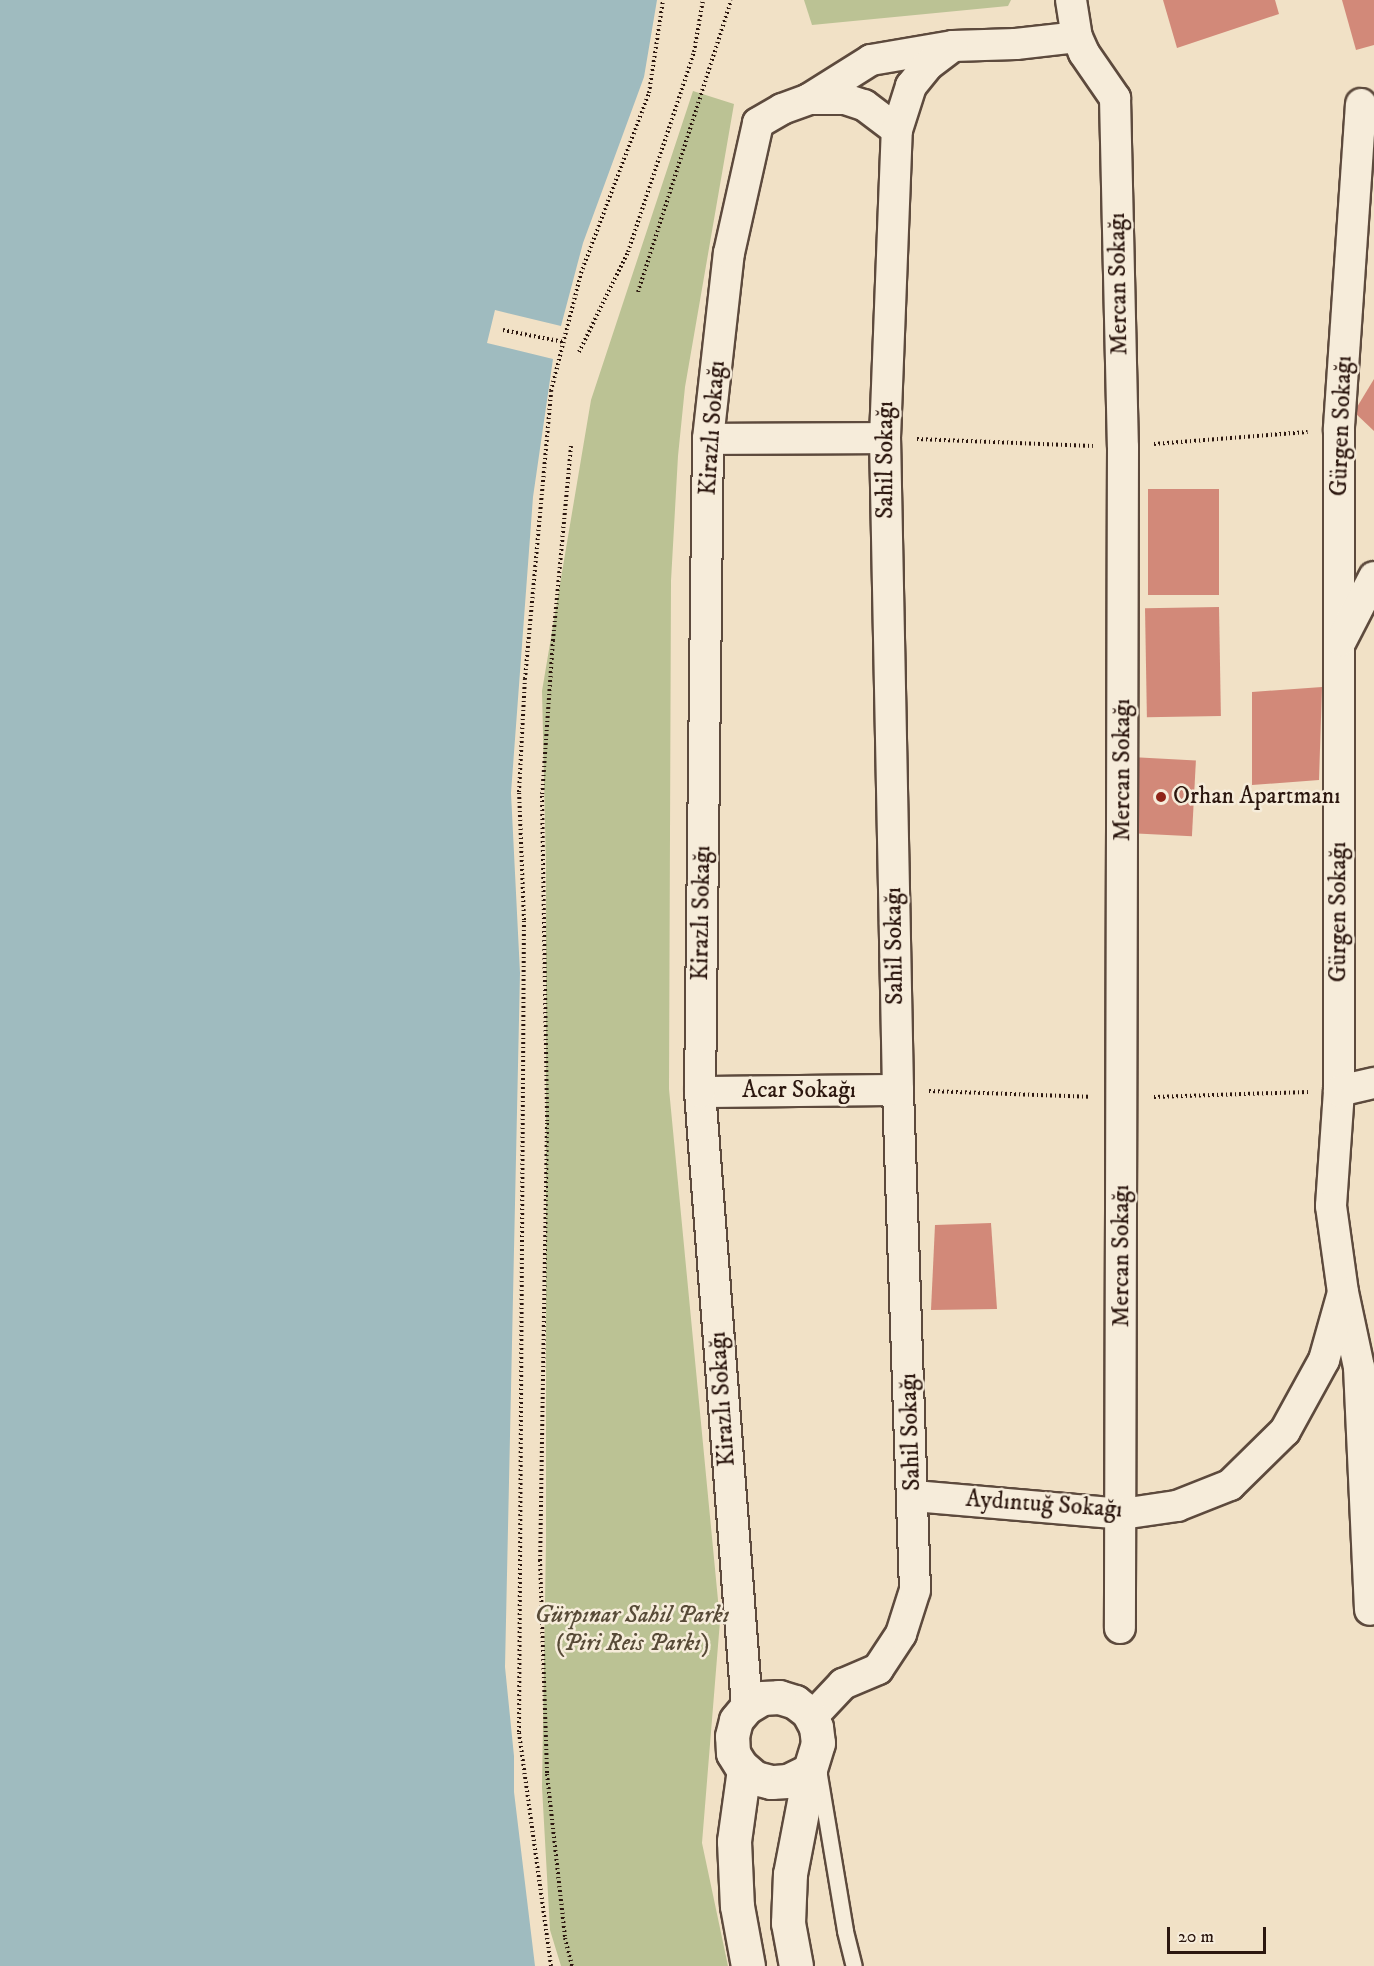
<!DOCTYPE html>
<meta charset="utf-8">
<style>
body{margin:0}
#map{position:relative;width:1374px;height:1966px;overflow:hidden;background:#f1e1c6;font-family:"IM FELL DW Pica",serif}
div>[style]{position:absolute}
.green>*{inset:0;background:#bbc294}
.water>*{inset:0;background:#9fbbbf}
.building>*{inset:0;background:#d28979;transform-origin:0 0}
.path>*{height:4px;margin-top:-2px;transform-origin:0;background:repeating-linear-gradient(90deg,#2c170f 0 1.5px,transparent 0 4.5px)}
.roads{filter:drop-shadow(2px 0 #5d4a3d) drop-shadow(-2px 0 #5d4a3d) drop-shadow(0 2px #5d4a3d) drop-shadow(0 -2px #5d4a3d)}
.service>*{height:15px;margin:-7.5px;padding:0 7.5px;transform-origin:7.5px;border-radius:7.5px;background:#f6ecda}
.minor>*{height:30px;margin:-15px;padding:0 15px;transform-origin:15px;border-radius:15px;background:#f6ecda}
.tertiary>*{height:33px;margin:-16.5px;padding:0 16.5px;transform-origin:16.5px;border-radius:16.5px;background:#f6ecda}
.dots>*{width:16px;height:16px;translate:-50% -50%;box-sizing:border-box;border:3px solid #f6ecda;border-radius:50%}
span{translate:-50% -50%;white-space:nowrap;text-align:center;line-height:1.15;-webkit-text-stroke:5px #f6ecda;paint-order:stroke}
.street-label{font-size:24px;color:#2c170f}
.poi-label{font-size:24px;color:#2c170f}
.left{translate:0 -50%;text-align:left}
.park-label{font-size:24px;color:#574a37;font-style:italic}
.scale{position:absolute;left:1167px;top:1927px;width:99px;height:27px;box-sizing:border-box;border:3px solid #2c170f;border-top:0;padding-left:8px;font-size:18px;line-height:21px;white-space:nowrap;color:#2c170f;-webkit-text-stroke:4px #f6ecda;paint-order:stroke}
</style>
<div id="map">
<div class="green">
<i style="clip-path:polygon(804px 0,1011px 0,1008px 6px,812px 25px)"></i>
<i style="clip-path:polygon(693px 91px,734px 104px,685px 387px,678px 456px,671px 581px,669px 1089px,720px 1621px,702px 1843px,728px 1966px,561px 1966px,550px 1930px,542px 1787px,546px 1542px,546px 867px,542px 691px,591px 400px)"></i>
</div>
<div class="water">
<i style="clip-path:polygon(0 0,657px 0,644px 77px,583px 243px,561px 326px,495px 310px,487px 343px,553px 359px,533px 497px,511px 793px,520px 973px,505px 1667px,514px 1756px,514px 1792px,535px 1966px,0 1966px)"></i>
</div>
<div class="building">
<i style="clip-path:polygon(1163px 0,1275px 0,1279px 14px,1177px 48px)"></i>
<i style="clip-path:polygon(1342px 0,1374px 0,1374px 45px,1356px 50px)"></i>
<i style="clip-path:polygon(1374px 379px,1374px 431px,1354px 412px)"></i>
<i style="left:1219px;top:489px;width:106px;height:71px;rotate:90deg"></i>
<i style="left:1219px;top:607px;width:109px;height:74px;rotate:89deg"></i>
<i style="clip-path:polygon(1322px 687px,1319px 780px,1252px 785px,1252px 692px)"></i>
<i style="left:1131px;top:757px;width:65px;height:76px;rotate:3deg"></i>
<i style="clip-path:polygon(991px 1223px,997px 1309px,931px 1310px,935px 1225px)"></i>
</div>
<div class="path">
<i style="left:638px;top:292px;width:306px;rotate:-72.3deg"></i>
<i style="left:503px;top:330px;width:62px;rotate:11.1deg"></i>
<i style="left:579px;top:352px;width:111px;rotate:-63.9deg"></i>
<i style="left:628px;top:252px;width:211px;rotate:-71.7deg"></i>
<i style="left:694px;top:52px;width:53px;rotate:-80.2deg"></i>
<i style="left:917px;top:439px;width:176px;rotate:2.3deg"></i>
<i style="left:1154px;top:444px;width:154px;rotate:-4.5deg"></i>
<i style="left:571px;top:446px;width:195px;rotate:95.3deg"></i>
<i style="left:553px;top:640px;width:156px;rotate:94deg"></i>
<i style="left:542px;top:796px;width:327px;rotate:89.1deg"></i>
<i style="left:547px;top:1123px;width:437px;rotate:90.9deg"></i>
<i style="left:540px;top:1560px;width:214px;rotate:88.1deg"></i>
<i style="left:547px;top:1774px;width:165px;rotate:83.7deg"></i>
<i style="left:565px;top:1938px;width:29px;rotate:76deg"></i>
<i style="left:929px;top:1091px;width:160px;rotate:2.1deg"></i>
<i style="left:1154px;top:1097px;width:154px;rotate:-1.9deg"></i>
<i style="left:551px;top:1966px;width:236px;rotate:-97.8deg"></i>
<i style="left:519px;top:1732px;width:812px;rotate:-89.65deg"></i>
<i style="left:524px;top:920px;width:128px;rotate:-92.2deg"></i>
<i style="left:519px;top:792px;width:113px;rotate:-87deg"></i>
<i style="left:525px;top:679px;width:289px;rotate:-84.8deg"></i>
<i style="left:551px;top:391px;width:122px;rotate:-75.7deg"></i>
<i style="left:581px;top:273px;width:192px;rotate:-69.3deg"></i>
<i style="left:649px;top:93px;width:94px;rotate:-81.4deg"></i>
</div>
<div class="roads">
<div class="service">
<i style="left:818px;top:1769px;width:164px;rotate:80.5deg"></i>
<i style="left:845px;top:1931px;width:36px;rotate:76deg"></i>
</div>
<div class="minor">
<i style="left:1071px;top:0;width:37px;rotate:81deg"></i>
<i style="left:1077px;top:37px;width:17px;rotate:66deg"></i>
<i style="left:1084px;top:53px;width:55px;rotate:55.4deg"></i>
<i style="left:1115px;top:98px;width:349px;rotate:88.7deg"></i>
<i style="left:1123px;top:447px;width:1181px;rotate:90.15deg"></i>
<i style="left:809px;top:99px;width:36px"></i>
<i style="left:845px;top:99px;width:20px;rotate:18deg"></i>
<i style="left:864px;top:105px;width:41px;rotate:37.1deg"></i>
<i style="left:1361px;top:104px;width:326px;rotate:93.9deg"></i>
<i style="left:1339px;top:429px;width:662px;rotate:90deg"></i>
<i style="left:1339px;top:1091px;width:115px;rotate:94deg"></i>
<i style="left:1331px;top:1206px;width:87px;rotate:82.1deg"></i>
<i style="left:1343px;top:1292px;width:77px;rotate:78deg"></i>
<i style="left:1359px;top:1367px;width:243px;rotate:87.4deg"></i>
<i style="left:708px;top:439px;width:177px;rotate:-0.3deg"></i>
<i style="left:1341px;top:641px;width:72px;rotate:-62.7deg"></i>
<i style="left:1339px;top:1091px;width:36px;rotate:-13deg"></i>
<i style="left:700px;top:1092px;width:198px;rotate:-0.6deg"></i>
<i style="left:914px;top:1496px;width:209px;rotate:4.9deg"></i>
<i style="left:1122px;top:1514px;width:56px;rotate:-8.3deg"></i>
<i style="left:1177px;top:1506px;width:57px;rotate:-21.6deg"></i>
<i style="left:1230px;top:1485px;width:77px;rotate:-44.5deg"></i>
<i style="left:1285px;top:1431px;width:81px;rotate:-61.2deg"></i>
<i style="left:1324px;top:1360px;width:66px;rotate:-74.3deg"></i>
<i style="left:747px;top:1707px;width:617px;rotate:-94.37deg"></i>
<i style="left:700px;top:1092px;width:653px;rotate:-89.3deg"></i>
<i style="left:708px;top:439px;width:187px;rotate:-83.6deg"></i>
<i style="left:729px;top:253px;width:133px;rotate:-77.4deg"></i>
<i style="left:758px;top:123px;width:28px;rotate:-30deg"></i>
<i style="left:782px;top:109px;width:29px;rotate:-20deg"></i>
<i style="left:809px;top:99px;width:73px;rotate:-32.2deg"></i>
<i style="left:871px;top:60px;width:83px;rotate:-9.7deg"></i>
<i style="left:953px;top:46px;width:63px;rotate:-1.8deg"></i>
<i style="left:1016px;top:44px;width:61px;rotate:-6.5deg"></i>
<i style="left:811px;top:1718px;width:47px;rotate:-46.7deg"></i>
<i style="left:843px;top:1684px;width:38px;rotate:-23deg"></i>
<i style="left:878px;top:1669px;width:42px;rotate:-56.7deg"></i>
<i style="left:901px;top:1634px;width:46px;rotate:-72.3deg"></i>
<i style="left:915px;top:1590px;width:500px;rotate:-91.95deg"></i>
<i style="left:898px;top:1090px;width:652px;rotate:-91.14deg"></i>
<i style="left:885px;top:438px;width:308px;rotate:-87.8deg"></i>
<i style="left:897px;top:130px;width:46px;rotate:-72.3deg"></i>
<i style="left:911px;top:86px;width:27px;rotate:-51deg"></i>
<i style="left:928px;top:65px;width:31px;rotate:-37deg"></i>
</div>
<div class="tertiary">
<i style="left:779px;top:1697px;width:17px;rotate:17deg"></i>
<i style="left:795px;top:1702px;width:16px;rotate:38deg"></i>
<i style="left:808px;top:1712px;width:17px;rotate:62deg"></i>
<i style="left:816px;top:1727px;width:16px;rotate:83deg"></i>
<i style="left:818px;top:1743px;width:28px;rotate:107deg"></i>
<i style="left:810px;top:1770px;width:25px;rotate:154deg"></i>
<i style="left:787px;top:1781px;width:16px;rotate:176deg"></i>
<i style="left:771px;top:1782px;width:16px;rotate:-166deg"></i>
<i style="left:755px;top:1778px;width:18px;rotate:-139deg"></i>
<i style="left:741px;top:1766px;width:15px;rotate:-122deg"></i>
<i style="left:733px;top:1753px;width:17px;rotate:-93deg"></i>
<i style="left:732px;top:1736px;width:16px;rotate:-76deg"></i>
<i style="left:736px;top:1720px;width:17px;rotate:-50deg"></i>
<i style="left:747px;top:1707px;width:17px;rotate:-31deg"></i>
<i style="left:762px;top:1698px;width:17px;rotate:-3deg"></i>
<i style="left:744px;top:1769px;width:73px;rotate:97.9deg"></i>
<i style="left:734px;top:1841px;width:65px;rotate:87.4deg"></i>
<i style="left:737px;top:1906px;width:61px;rotate:79.6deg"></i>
<i style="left:796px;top:1966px;width:44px;rotate:-100.5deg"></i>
<i style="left:788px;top:1923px;width:49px;rotate:-87.7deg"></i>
<i style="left:790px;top:1874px;width:106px;rotate:-79.1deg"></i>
</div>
</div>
<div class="dots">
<i style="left:1161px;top:797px;background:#8f2418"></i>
</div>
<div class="street-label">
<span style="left:1119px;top:284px;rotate:-91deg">Mercan Sokağı</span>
<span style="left:1342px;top:426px;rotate:-88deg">Gürgen Sokağı</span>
<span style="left:713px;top:428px;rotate:-86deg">Kirazlı Sokağı</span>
<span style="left:886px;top:460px;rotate:-90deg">Sahil Sokağı</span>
<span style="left:1123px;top:770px;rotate:-90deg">Mercan Sokağı</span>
<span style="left:1339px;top:912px;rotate:-90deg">Gürgen Sokağı</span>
<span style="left:702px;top:913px;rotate:-89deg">Kirazlı Sokağı</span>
<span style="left:895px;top:946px;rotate:-91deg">Sahil Sokağı</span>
<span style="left:799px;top:1091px">Acar Sokağı</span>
<span style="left:1122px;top:1256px;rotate:-90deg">Mercan Sokağı</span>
<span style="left:723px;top:1399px;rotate:-94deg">Kirazlı Sokağı</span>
<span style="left:911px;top:1432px;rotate:-92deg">Sahil Sokağı</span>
<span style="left:1044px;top:1505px;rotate:4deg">Aydıntuğ Sokağı</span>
</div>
<div class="poi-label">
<span class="left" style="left:1173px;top:797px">Orhan Apartmanı</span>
</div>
<div class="park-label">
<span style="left:632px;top:1630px">Gürpınar Sahil Parkı<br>(Piri Reis Parkı)</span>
</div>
<div class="scale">20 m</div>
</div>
